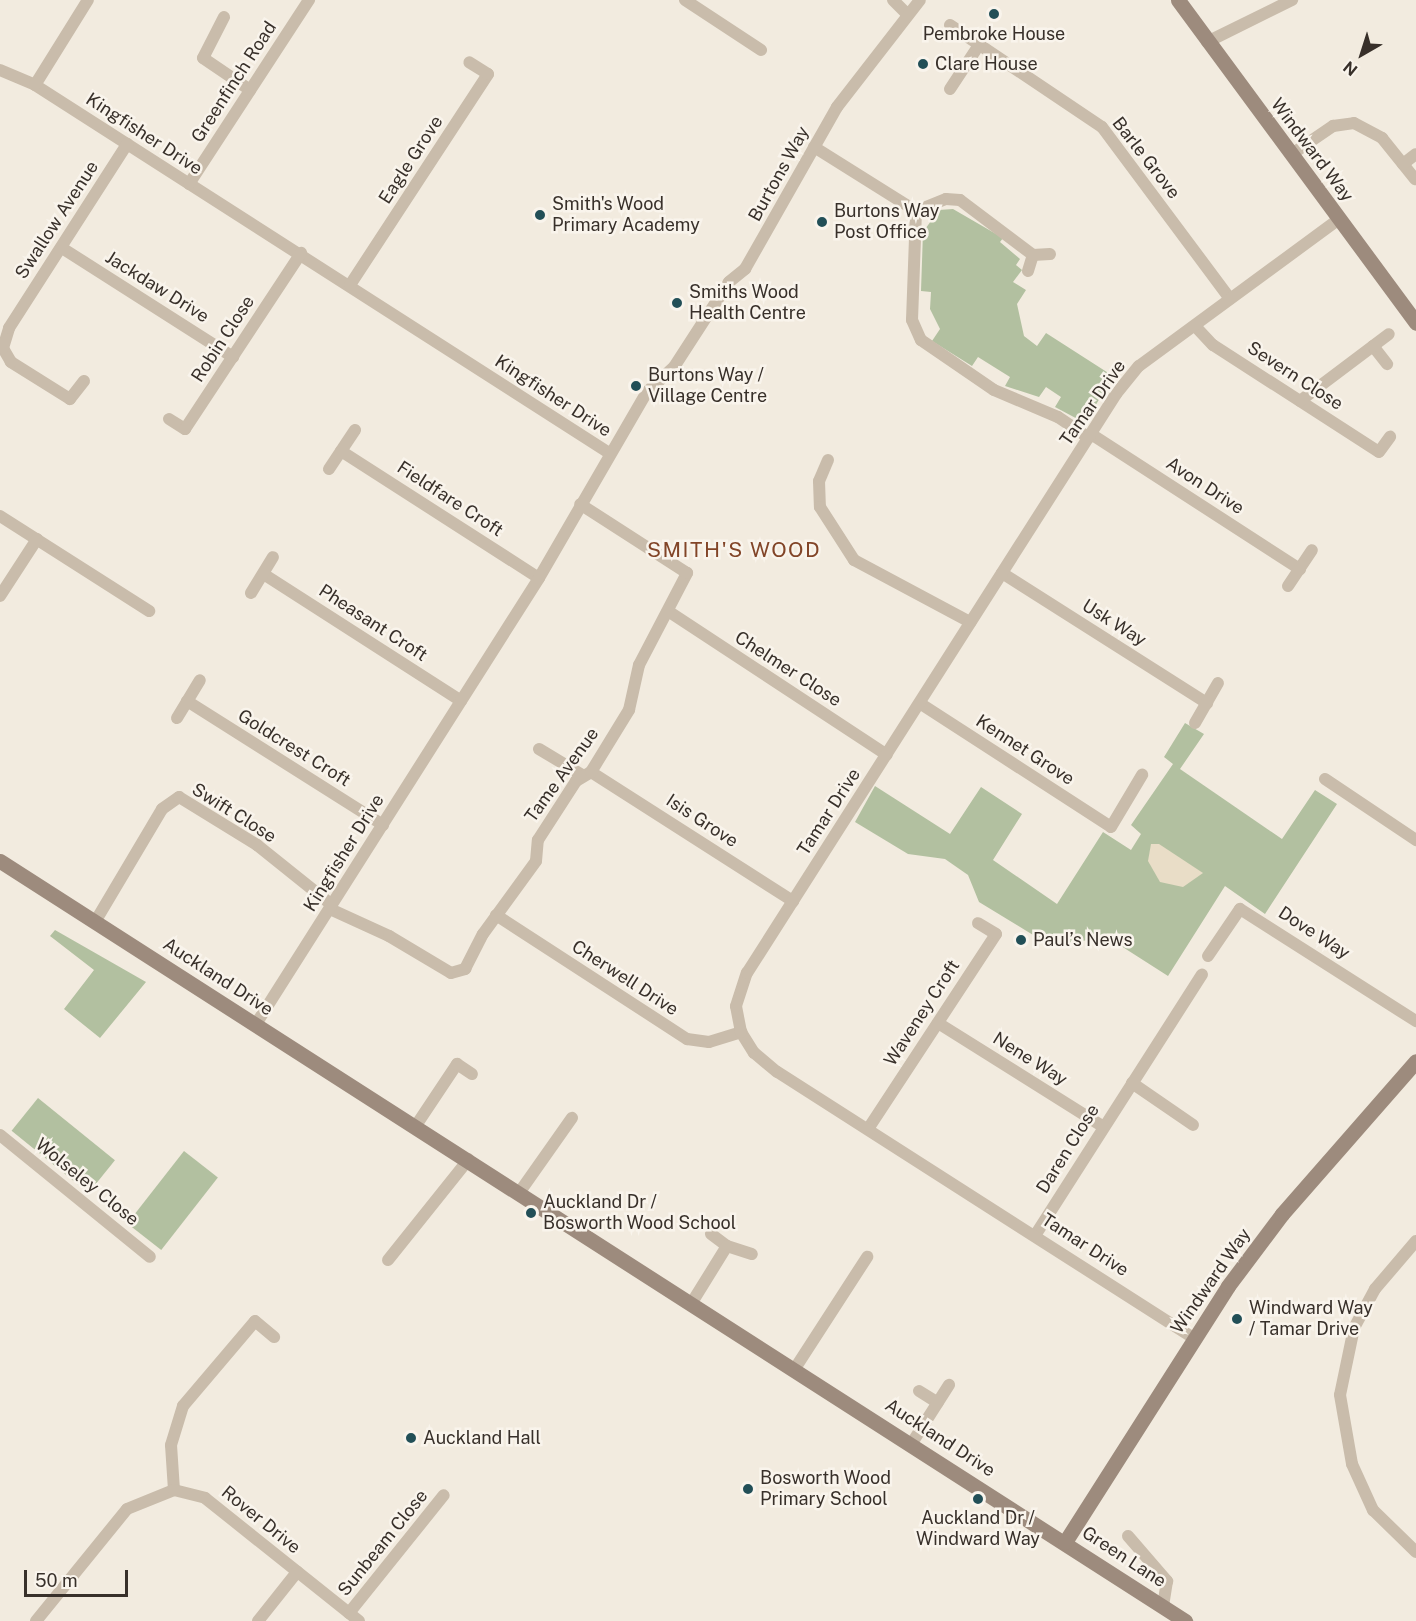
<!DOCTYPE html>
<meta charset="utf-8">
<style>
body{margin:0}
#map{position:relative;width:1416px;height:1621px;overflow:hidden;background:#f2ebdf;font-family:"Public Sans",sans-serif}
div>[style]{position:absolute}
.green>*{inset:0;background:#b2c0a0;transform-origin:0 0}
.plaza>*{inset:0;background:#e9ddc7}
.street>*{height:12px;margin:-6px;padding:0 6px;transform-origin:6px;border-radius:6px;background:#c9bcab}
.secondary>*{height:15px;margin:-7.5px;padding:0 7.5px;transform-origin:7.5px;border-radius:7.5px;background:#9d8b7d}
.dots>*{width:16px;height:16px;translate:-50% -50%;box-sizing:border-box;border:3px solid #f9f4ec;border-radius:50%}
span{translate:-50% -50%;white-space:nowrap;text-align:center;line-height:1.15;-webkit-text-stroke:5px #f9f4ec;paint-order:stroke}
.poi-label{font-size:18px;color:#38302a}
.left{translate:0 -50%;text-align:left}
.street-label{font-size:18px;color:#38302a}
.quarter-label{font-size:21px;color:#824528;letter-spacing:1.5px}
.north{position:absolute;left:1332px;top:24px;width:60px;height:60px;-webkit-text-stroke:4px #f9f4ec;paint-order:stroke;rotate:219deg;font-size:16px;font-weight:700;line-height:24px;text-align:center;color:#38302a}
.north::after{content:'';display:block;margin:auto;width:21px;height:27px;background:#38302a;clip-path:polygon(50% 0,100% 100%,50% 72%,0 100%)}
.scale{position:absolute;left:24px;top:1570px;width:104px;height:27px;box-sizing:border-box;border:3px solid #38302a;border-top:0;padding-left:8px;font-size:18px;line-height:21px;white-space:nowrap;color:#38302a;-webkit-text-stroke:4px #f9f4ec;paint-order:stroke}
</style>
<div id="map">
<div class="green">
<i style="clip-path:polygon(953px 209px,1003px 238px,1000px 242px,1020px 259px,1016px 265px,1022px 270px,1013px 282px,1026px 290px,1017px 304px,1024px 336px,1037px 346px,1046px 333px,1113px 376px,1085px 423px,1055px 407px,1061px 397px,1046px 387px,1039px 397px,1005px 386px,1010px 377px,978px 357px,972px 366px,932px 341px,940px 329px,930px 309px,931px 292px,921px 291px,923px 232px,939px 210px)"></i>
<i style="clip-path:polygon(1185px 723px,1204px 734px,1180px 769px,1282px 839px,1315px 790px,1337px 804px,1265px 914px,1225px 886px,1168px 976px,1107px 937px,1051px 946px,979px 902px,968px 875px,945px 859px,908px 854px,855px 822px,875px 786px,950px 834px,981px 787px,1022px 814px,993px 860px,1057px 904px,1103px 832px,1131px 850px,1141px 834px,1131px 825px,1173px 764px,1164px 757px)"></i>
<i style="clip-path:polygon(55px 930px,146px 982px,100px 1038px,64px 1009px,94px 970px,50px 936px)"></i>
<i style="left:38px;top:1098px;width:99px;height:42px;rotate:39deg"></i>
<i style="left:184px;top:1151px;width:43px;height:92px;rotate:38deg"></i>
</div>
<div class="plaza">
<i style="clip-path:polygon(1151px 844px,1159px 844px,1203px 873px,1183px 887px,1160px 882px,1148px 861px)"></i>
</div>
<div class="street">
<i style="left:685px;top:0;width:91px;rotate:33.3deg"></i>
<i style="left:893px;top:0;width:18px;rotate:45deg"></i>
<i style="left:224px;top:17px;width:46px;rotate:117.1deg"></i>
<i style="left:203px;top:58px;width:57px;rotate:34.2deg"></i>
<i style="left:950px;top:25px;width:183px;rotate:33.9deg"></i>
<i style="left:1102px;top:127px;width:214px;rotate:53.3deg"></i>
<i style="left:1207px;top:42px;width:95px;rotate:-26.3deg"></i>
<i style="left:0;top:70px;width:38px;rotate:23deg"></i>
<i style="left:35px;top:85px;width:682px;rotate:32.66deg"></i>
<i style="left:35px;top:85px;width:100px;rotate:-58.1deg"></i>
<i style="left:950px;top:89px;width:53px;rotate:-56.6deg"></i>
<i style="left:814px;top:147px;width:120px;rotate:32.1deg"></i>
<i style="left:916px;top:211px;width:109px;rotate:92.1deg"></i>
<i style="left:912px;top:320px;width:22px;rotate:66deg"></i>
<i style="left:921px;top:340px;width:88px;rotate:34.4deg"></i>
<i style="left:994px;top:390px;width:69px;rotate:22.9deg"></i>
<i style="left:1058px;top:417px;width:37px;rotate:34deg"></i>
<i style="left:1292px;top:154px;width:50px;rotate:-34.3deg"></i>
<i style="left:1333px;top:126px;width:21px;rotate:-8deg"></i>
<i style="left:1354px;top:123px;width:32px;rotate:28deg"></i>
<i style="left:1382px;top:138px;width:53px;rotate:51.2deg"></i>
<i style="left:1403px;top:164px;width:16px;rotate:-38deg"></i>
<i style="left:189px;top:184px;width:220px;rotate:-56.9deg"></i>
<i style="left:916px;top:211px;width:32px;rotate:-22deg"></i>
<i style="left:946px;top:199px;width:14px;rotate:4deg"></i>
<i style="left:960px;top:200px;width:91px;rotate:37deg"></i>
<i style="left:62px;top:248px;width:203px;rotate:32.5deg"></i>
<i style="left:1028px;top:271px;width:17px;rotate:-73deg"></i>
<i style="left:1033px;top:255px;width:17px;rotate:-3deg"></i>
<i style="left:350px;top:285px;width:252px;rotate:-56.8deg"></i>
<i style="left:488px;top:74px;width:22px;rotate:-148deg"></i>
<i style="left:1195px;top:326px;width:26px;rotate:47deg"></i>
<i style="left:1213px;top:345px;width:197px;rotate:32.8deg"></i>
<i style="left:1379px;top:452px;width:19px;rotate:-54deg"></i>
<i style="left:1373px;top:346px;width:23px;rotate:52deg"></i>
<i style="left:84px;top:381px;width:23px;rotate:128deg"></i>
<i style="left:70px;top:399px;width:70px;rotate:-147.9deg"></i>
<i style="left:11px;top:362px;width:16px;rotate:-120deg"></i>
<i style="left:3px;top:348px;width:21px;rotate:-73deg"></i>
<i style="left:9px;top:328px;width:219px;rotate:-57.3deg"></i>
<i style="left:1300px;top:401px;width:111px;rotate:-37deg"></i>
<i style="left:169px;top:419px;width:19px;rotate:32deg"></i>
<i style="left:185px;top:429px;width:211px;rotate:-56.6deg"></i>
<i style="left:1091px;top:434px;width:249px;rotate:32.9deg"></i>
<i style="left:341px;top:451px;width:235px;rotate:32.7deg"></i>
<i style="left:828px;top:460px;width:23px;rotate:113deg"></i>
<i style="left:819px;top:481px;width:26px;rotate:88deg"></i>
<i style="left:820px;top:507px;width:63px;rotate:57.3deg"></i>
<i style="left:854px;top:560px;width:132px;rotate:28.1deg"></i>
<i style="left:329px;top:469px;width:47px;rotate:-56.3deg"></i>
<i style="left:0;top:516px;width:177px;rotate:32.5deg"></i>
<i style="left:1002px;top:573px;width:243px;rotate:32.4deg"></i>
<i style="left:265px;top:575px;width:233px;rotate:32.7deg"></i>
<i style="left:1288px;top:586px;width:43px;rotate:-56.3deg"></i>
<i style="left:251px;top:593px;width:42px;rotate:-58.6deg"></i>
<i style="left:0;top:596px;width:68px;rotate:-57deg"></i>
<i style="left:671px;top:613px;width:258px;rotate:33.3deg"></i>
<i style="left:187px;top:701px;width:232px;rotate:32.3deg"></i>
<i style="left:921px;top:704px;width:226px;rotate:32.9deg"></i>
<i style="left:1111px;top:827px;width:61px;rotate:-59.2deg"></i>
<i style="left:177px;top:718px;width:44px;rotate:-58.8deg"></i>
<i style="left:1195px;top:723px;width:46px;rotate:-60.1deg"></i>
<i style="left:539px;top:749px;width:52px;rotate:31deg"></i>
<i style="left:591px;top:772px;width:240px;rotate:32.6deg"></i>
<i style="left:1325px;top:779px;width:110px;rotate:33.8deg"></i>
<i style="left:330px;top:909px;width:65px;rotate:24.6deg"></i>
<i style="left:389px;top:936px;width:72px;rotate:30.8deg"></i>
<i style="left:451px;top:973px;width:15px;rotate:-16deg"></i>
<i style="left:465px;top:969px;width:39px;rotate:-63deg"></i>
<i style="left:483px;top:934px;width:90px;rotate:-54deg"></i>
<i style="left:536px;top:861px;width:21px;rotate:-85deg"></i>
<i style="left:538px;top:840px;width:70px;rotate:-57.2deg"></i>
<i style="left:576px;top:781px;width:17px;rotate:-31deg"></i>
<i style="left:591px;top:772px;width:73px;rotate:-58.5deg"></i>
<i style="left:629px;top:710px;width:46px;rotate:-77.5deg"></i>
<i style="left:639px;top:665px;width:104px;rotate:-62.4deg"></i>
<i style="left:687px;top:573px;width:127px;rotate:-147.2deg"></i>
<i style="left:496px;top:915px;width:228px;rotate:33deg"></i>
<i style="left:687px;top:1039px;width:22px;rotate:8deg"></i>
<i style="left:709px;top:1042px;width:34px;rotate:-17deg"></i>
<i style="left:95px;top:922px;width:131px;rotate:-59.3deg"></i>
<i style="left:162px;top:809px;width:21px;rotate:-35deg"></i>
<i style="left:179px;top:797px;width:92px;rotate:31.6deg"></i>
<i style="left:257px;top:845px;width:96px;rotate:38.7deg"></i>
<i style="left:1208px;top:956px;width:57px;rotate:-55.8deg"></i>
<i style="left:1240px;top:909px;width:209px;rotate:32.5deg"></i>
<i style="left:938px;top:1023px;width:194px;rotate:32.1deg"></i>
<i style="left:256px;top:1024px;width:528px;rotate:-57.6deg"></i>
<i style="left:539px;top:578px;width:215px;rotate:-59.9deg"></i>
<i style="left:647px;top:392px;width:37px;rotate:-43deg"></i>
<i style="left:674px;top:367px;width:101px;rotate:-57.1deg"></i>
<i style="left:729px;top:282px;width:21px;rotate:-39deg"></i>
<i style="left:745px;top:269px;width:186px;rotate:-60.4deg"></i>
<i style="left:837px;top:107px;width:135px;rotate:-52.2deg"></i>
<i style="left:1132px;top:1083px;width:74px;rotate:34.5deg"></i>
<i style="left:415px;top:1127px;width:76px;rotate:-56.3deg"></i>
<i style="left:457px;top:1064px;width:18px;rotate:34deg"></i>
<i style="left:868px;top:1129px;width:233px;rotate:-56.7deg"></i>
<i style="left:996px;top:934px;width:21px;rotate:-149deg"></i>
<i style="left:0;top:1135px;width:193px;rotate:39.1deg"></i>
<i style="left:519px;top:1193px;width:92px;rotate:-54.8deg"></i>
<i style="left:711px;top:1234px;width:20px;rotate:37deg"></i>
<i style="left:727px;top:1246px;width:26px;rotate:18deg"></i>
<i style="left:1036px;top:1234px;width:308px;rotate:-57.4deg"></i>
<i style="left:1416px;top:1241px;width:63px;rotate:130.5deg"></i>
<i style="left:1375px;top:1289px;width:44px;rotate:118.3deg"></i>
<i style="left:1354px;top:1328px;width:68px;rotate:101.8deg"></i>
<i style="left:1340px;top:1395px;width:70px;rotate:80.1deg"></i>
<i style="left:1352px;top:1464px;width:51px;rotate:65.5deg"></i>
<i style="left:1373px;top:1510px;width:60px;rotate:44.3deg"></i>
<i style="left:388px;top:1260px;width:129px;rotate:-51.3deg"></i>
<i style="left:691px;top:1304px;width:68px;rotate:-58.2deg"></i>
<i style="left:1195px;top:1339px;width:496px;rotate:-147.4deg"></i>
<i style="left:777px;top:1072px;width:30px;rotate:-140deg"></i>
<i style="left:754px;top:1053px;width:25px;rotate:-122deg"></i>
<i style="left:741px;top:1032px;width:26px;rotate:-101deg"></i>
<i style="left:736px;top:1006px;width:35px;rotate:-72deg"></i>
<i style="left:747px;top:973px;width:687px;rotate:-57.49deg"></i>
<i style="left:1116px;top:394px;width:36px;rotate:-51deg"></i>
<i style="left:1139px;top:366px;width:248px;rotate:-36.3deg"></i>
<i style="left:794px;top:1370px;width:135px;rotate:-57.1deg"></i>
<i style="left:919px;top:1391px;width:22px;rotate:32deg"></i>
<i style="left:912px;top:1443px;width:69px;rotate:-57.5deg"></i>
<i style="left:174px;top:1490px;width:45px;rotate:-93.8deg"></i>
<i style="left:171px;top:1445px;width:41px;rotate:-72.9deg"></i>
<i style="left:183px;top:1406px;width:111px;rotate:-49.7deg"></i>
<i style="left:255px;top:1321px;width:25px;rotate:40deg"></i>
<i style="left:1128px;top:1536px;width:60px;rotate:49.1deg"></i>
<i style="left:1167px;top:1581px;width:24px;rotate:99deg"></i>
<i style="left:349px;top:1613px;width:151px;rotate:-51.2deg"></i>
<i style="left:36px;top:1621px;width:144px;rotate:-50.9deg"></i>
<i style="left:127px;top:1509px;width:51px;rotate:-22deg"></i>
<i style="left:174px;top:1490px;width:32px;rotate:14deg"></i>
<i style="left:205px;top:1498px;width:197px;rotate:38.6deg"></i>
<i style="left:258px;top:1621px;width:63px;rotate:-51.5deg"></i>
</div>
<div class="secondary">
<i style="left:1178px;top:0;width:401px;rotate:53.6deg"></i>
<i style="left:0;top:861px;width:1408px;rotate:32.67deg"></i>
<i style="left:1065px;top:1542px;width:303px;rotate:-57.5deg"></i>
<i style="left:1228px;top:1286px;width:90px;rotate:-53.1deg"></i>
<i style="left:1282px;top:1214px;width:203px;rotate:-48.8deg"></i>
</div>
<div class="dots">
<i style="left:994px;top:14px;background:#224f57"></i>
<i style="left:923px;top:64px;background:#224f57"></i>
<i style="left:540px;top:215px;background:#224f57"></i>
<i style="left:822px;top:222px;background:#224f57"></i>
<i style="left:677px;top:303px;background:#224f57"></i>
<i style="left:636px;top:386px;background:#224f57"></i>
<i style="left:1021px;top:940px;background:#224f57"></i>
<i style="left:531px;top:1213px;background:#224f57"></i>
<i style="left:1237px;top:1319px;background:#224f57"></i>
<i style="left:411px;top:1438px;background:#224f57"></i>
<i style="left:748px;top:1489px;background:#224f57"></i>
<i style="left:978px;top:1499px;background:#224f57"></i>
</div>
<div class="poi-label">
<span style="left:994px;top:34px">Pembroke House</span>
<span class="left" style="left:935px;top:64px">Clare House</span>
<span class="left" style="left:552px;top:215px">Smith's Wood<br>Primary Academy</span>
<span class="left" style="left:834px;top:222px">Burtons Way<br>Post Office</span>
<span class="left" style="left:689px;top:303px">Smiths Wood<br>Health Centre</span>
<span class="left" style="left:648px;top:386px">Burtons Way /<br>Village Centre</span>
<span class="left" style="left:1033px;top:940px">Paul’s News</span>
<span class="left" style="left:543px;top:1213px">Auckland Dr /<br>Bosworth Wood School</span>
<span class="left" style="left:1249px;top:1319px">Windward Way<br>/ Tamar Drive</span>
<span class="left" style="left:423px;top:1438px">Auckland Hall</span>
<span class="left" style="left:760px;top:1489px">Bosworth Wood<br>Primary School</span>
<span style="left:978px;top:1529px">Auckland Dr /<br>Windward Way</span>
</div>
<div class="street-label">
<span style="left:234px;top:82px;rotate:-57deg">Greenfinch Road</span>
<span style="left:144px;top:134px;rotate:33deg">Kingfisher Drive</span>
<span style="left:1312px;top:150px;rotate:53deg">Windward Way</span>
<span style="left:1146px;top:158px;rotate:52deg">Barle Grove</span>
<span style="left:411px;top:160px;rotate:-57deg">Eagle Grove</span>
<span style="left:779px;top:174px;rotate:-61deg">Burtons Way</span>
<span style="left:57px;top:220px;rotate:-57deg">Swallow Avenue</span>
<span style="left:157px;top:287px;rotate:32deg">Jackdaw Drive</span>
<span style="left:223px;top:339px;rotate:-57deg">Robin Close</span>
<span style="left:1295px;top:376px;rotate:33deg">Severn Close</span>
<span style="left:553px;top:396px;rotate:33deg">Kingfisher Drive</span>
<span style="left:1093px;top:403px;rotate:-55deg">Tamar Drive</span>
<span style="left:1205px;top:486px;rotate:33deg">Avon Drive</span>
<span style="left:450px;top:499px;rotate:33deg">Fieldfare Croft</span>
<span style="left:373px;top:623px;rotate:33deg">Pheasant Croft</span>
<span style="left:1114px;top:623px;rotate:32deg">Usk Way</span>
<span style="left:788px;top:669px;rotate:33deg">Chelmer Close</span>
<span style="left:294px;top:748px;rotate:32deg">Goldcrest Croft</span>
<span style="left:1025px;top:750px;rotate:33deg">Kennet Grove</span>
<span style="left:562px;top:775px;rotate:-54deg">Tame Avenue</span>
<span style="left:829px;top:812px;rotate:-57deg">Tamar Drive</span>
<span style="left:234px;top:813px;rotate:32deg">Swift Close</span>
<span style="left:702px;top:821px;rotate:33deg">Isis Grove</span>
<span style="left:344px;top:853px;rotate:-58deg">Kingfisher Drive</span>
<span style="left:1314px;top:933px;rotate:33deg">Dove Way</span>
<span style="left:218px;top:977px;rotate:33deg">Auckland Drive</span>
<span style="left:625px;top:978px;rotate:33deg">Cherwell Drive</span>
<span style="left:922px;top:1013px;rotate:-57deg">Waveney Croft</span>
<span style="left:1030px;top:1059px;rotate:32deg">Nene Way</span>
<span style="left:1068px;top:1149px;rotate:-58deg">Daren Close</span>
<span style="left:87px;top:1182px;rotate:39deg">Wolseley Close</span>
<span style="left:1085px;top:1245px;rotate:33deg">Tamar Drive</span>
<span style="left:1211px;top:1281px;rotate:-55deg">Windward Way</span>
<span style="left:940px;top:1438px;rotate:33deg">Auckland Drive</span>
<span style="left:261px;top:1520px;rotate:39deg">Rover Drive</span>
<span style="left:383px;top:1543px;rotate:-51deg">Sunbeam Close</span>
<span style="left:1124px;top:1557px;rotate:33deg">Green Lane</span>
</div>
<div class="quarter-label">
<span style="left:734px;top:550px">SMITH'S WOOD</span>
</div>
<div class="north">N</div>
<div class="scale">50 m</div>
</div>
